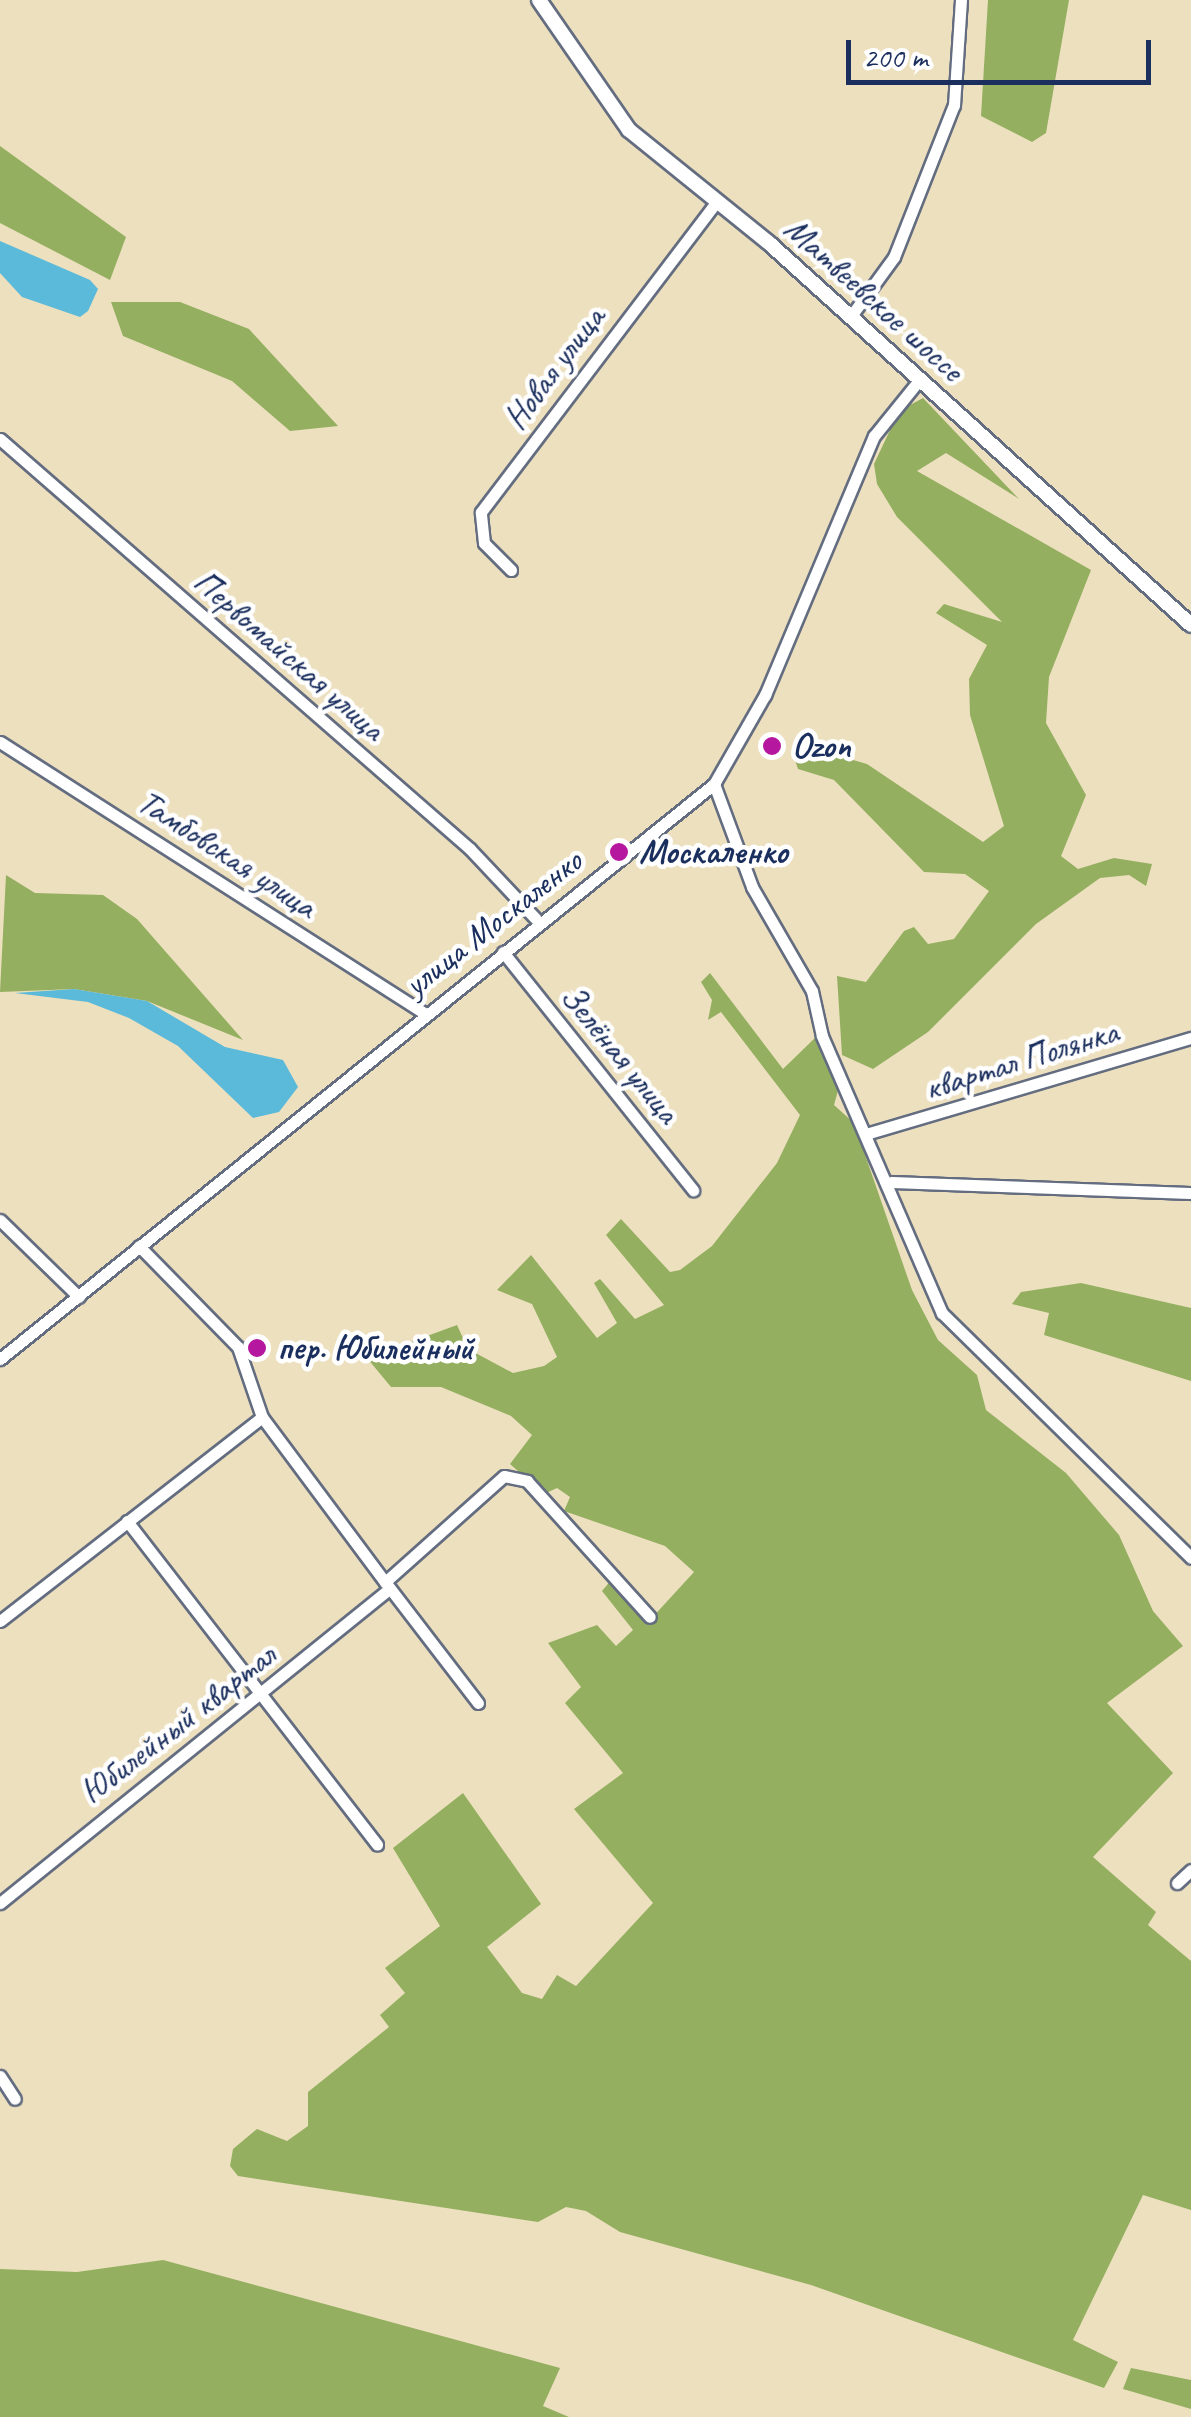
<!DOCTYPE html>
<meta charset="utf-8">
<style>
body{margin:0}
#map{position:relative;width:1191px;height:2417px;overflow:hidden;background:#ede0bf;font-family:Caveat,sans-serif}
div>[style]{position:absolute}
.forest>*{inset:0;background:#94af60}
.water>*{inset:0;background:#5bb9d9}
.roads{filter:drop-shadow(2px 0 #646d80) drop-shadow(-2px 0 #646d80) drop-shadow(0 2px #646d80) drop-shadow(0 -2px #646d80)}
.minor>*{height:11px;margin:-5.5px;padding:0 5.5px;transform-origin:5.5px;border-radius:5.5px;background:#fff}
.major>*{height:14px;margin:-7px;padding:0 7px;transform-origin:7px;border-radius:7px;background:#fff}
.dots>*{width:28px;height:28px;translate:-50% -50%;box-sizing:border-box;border:5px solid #fff;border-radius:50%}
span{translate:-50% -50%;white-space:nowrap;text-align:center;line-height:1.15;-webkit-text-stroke:9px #fff;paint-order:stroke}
.street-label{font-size:35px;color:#1b2f5e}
.poi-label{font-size:35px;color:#1b2f5e;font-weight:700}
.left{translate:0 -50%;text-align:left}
.scale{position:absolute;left:846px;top:40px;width:305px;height:45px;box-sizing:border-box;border:5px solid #1b2f5e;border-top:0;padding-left:12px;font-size:30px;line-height:35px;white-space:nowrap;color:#1b2f5e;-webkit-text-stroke:8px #fff;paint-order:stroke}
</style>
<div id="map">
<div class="forest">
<i style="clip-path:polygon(988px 0,1069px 0,1046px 133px,1032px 142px,981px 116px)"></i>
<i style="clip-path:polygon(0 146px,126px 237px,110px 280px,0 223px)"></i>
<i style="clip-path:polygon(111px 302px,180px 302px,249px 329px,338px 426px,290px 431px,232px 381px,123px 336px)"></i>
<i style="clip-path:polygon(923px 398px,1019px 499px,946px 453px,917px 471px,1091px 570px,1049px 677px,1046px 723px,1086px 795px,1061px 856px,1078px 869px,1114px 858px,1152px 864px,1146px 886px,1129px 875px,1100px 878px,1036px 924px,928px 1032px,873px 1069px,842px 1055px,837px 976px,866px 982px,904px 931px,914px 927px,928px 944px,954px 939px,989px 891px,965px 874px,924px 872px,834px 780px,798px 769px,794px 757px,811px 748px,867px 764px,983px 842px,1004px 826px,970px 715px,969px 679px,987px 645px,936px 613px,944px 604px,1002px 622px,897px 517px,877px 484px,874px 464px,899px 411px)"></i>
<i style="clip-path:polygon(6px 875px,35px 893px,103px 895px,137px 919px,243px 1040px,147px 1001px,74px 989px,0 992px)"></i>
<i style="clip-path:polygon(710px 973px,783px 1069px,818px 1035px,839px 1087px,834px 1105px,854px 1123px,912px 1290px,938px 1340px,977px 1375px,986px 1410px,1066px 1473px,1119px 1535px,1153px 1611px,1183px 1646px,1107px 1703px,1173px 1773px,1093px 1857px,1156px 1912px,1148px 1925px,1191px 1961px,1191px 2210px,1143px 2195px,1073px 2340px,1118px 2362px,1104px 2388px,811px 2285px,620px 2232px,586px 2211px,566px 2207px,538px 2222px,238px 2176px,230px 2166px,233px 2149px,257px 2129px,287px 2141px,308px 2126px,308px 2092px,389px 2027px,380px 2015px,405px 1993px,385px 1968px,440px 1926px,393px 1848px,463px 1793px,541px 1904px,487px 1947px,522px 1993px,542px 1999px,557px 1975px,576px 1986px,653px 1903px,574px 1809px,623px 1773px,565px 1703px,581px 1687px,548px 1643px,597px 1625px,616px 1646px,633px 1630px,602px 1591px,612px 1579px,650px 1620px,694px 1572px,665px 1546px,564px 1511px,570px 1497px,557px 1488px,544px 1494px,510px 1464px,532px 1435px,511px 1416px,441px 1387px,391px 1387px,367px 1358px,457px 1325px,468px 1349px,513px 1373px,544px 1366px,557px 1357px,532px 1304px,497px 1290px,531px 1255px,597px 1338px,617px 1323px,594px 1283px,600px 1279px,635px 1319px,664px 1305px,606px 1235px,621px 1219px,670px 1272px,680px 1270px,712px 1246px,777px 1163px,800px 1115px,721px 1012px,708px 1020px,712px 1000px,701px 982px)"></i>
<i style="clip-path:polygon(1081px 1283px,1191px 1308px,1191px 1381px,1044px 1335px,1049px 1313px,1012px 1304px,1021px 1292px)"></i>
<i style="clip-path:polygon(163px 2260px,560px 2368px,543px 2406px,569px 2417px,0 2417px,0 2269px,77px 2272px)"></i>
<i style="clip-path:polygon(1131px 2368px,1191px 2380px,1191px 2409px,1123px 2389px)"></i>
</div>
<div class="water">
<i style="clip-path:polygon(0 241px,90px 280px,98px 289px,88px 311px,80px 317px,22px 297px,0 273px)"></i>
<i style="clip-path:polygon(74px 989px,147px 1001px,225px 1047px,283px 1060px,298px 1087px,279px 1112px,253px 1118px,178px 1046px,129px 1018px,88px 1002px,15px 993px)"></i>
</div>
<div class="roads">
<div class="minor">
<i style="left:851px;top:316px;width:73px;rotate:-53.9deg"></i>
<i style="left:894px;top:257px;width:163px;rotate:-68.5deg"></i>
<i style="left:954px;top:105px;width:105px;rotate:-86.2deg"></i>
<i style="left:0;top:439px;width:624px;rotate:41.1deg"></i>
<i style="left:470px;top:849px;width:96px;rotate:46.7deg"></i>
<i style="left:511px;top:570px;width:38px;rotate:-135deg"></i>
<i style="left:484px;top:543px;width:31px;rotate:-96deg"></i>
<i style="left:481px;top:512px;width:389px;rotate:-52.8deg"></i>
<i style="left:0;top:742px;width:503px;rotate:32.58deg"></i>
<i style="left:714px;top:784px;width:110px;rotate:69.7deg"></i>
<i style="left:752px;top:887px;width:120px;rotate:60deg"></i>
<i style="left:812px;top:991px;width:46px;rotate:77.5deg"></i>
<i style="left:822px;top:1036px;width:302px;rotate:66.6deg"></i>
<i style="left:942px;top:1313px;width:349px;rotate:44.5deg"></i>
<i style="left:503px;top:952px;width:305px;rotate:51.4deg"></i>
<i style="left:866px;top:1134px;width:339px;rotate:-16.5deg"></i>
<i style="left:891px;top:1182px;width:300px;rotate:2.1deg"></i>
<i style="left:0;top:1220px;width:110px;rotate:44.3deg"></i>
<i style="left:139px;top:1246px;width:141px;rotate:45.6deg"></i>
<i style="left:238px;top:1347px;width:74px;rotate:71.1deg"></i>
<i style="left:262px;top:1417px;width:206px;rotate:53.3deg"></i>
<i style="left:0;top:1359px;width:917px;rotate:-38.85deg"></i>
<i style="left:714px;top:784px;width:103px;rotate:-60.2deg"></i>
<i style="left:765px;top:695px;width:281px;rotate:-67.2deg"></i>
<i style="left:874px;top:436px;width:73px;rotate:-51.1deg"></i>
<i style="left:127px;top:1521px;width:409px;rotate:52.3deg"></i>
<i style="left:0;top:1621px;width:332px;rotate:-37.9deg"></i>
<i style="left:478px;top:1703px;width:153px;rotate:-127.5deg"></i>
<i style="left:385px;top:1582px;width:159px;rotate:-41.7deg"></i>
<i style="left:504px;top:1476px;width:24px;rotate:12deg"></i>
<i style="left:527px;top:1481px;width:183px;rotate:47.9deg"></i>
<i style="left:1177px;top:1883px;width:19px;rotate:-43deg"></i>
<i style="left:0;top:1903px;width:500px;rotate:-38.9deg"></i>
<i style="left:0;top:2076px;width:27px;rotate:57deg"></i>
</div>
<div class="major">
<i style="left:539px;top:0;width:158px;rotate:55.3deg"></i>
<i style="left:629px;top:130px;width:180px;rotate:38.9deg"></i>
<i style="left:769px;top:243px;width:569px;rotate:42.15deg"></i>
</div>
</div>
<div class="dots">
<i style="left:772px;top:746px;background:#b5179e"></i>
<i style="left:619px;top:852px;background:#b5179e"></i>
<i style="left:257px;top:1348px;background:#b5179e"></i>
</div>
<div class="street-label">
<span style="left:874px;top:299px;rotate:42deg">Матвеевское шоссе</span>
<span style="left:554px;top:368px;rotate:-53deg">Новая улица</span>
<span style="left:289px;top:655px;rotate:41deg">Первомайская улица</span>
<span style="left:227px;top:854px;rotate:33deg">Тамбовская улица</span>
<span style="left:493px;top:923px;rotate:-38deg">улица Москаленко</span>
<span style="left:620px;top:1054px;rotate:51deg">Зелёная улица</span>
<span style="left:1021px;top:1060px;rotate:-17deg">квартал Полянка</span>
<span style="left:178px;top:1724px;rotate:-38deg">Юбилейный квартал</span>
</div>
<div class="poi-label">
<span class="left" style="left:792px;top:746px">Ozon</span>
<span class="left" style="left:639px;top:852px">Москаленко</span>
<span class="left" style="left:277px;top:1348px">пер. Юбилейный</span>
</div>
<div class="scale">200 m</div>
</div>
